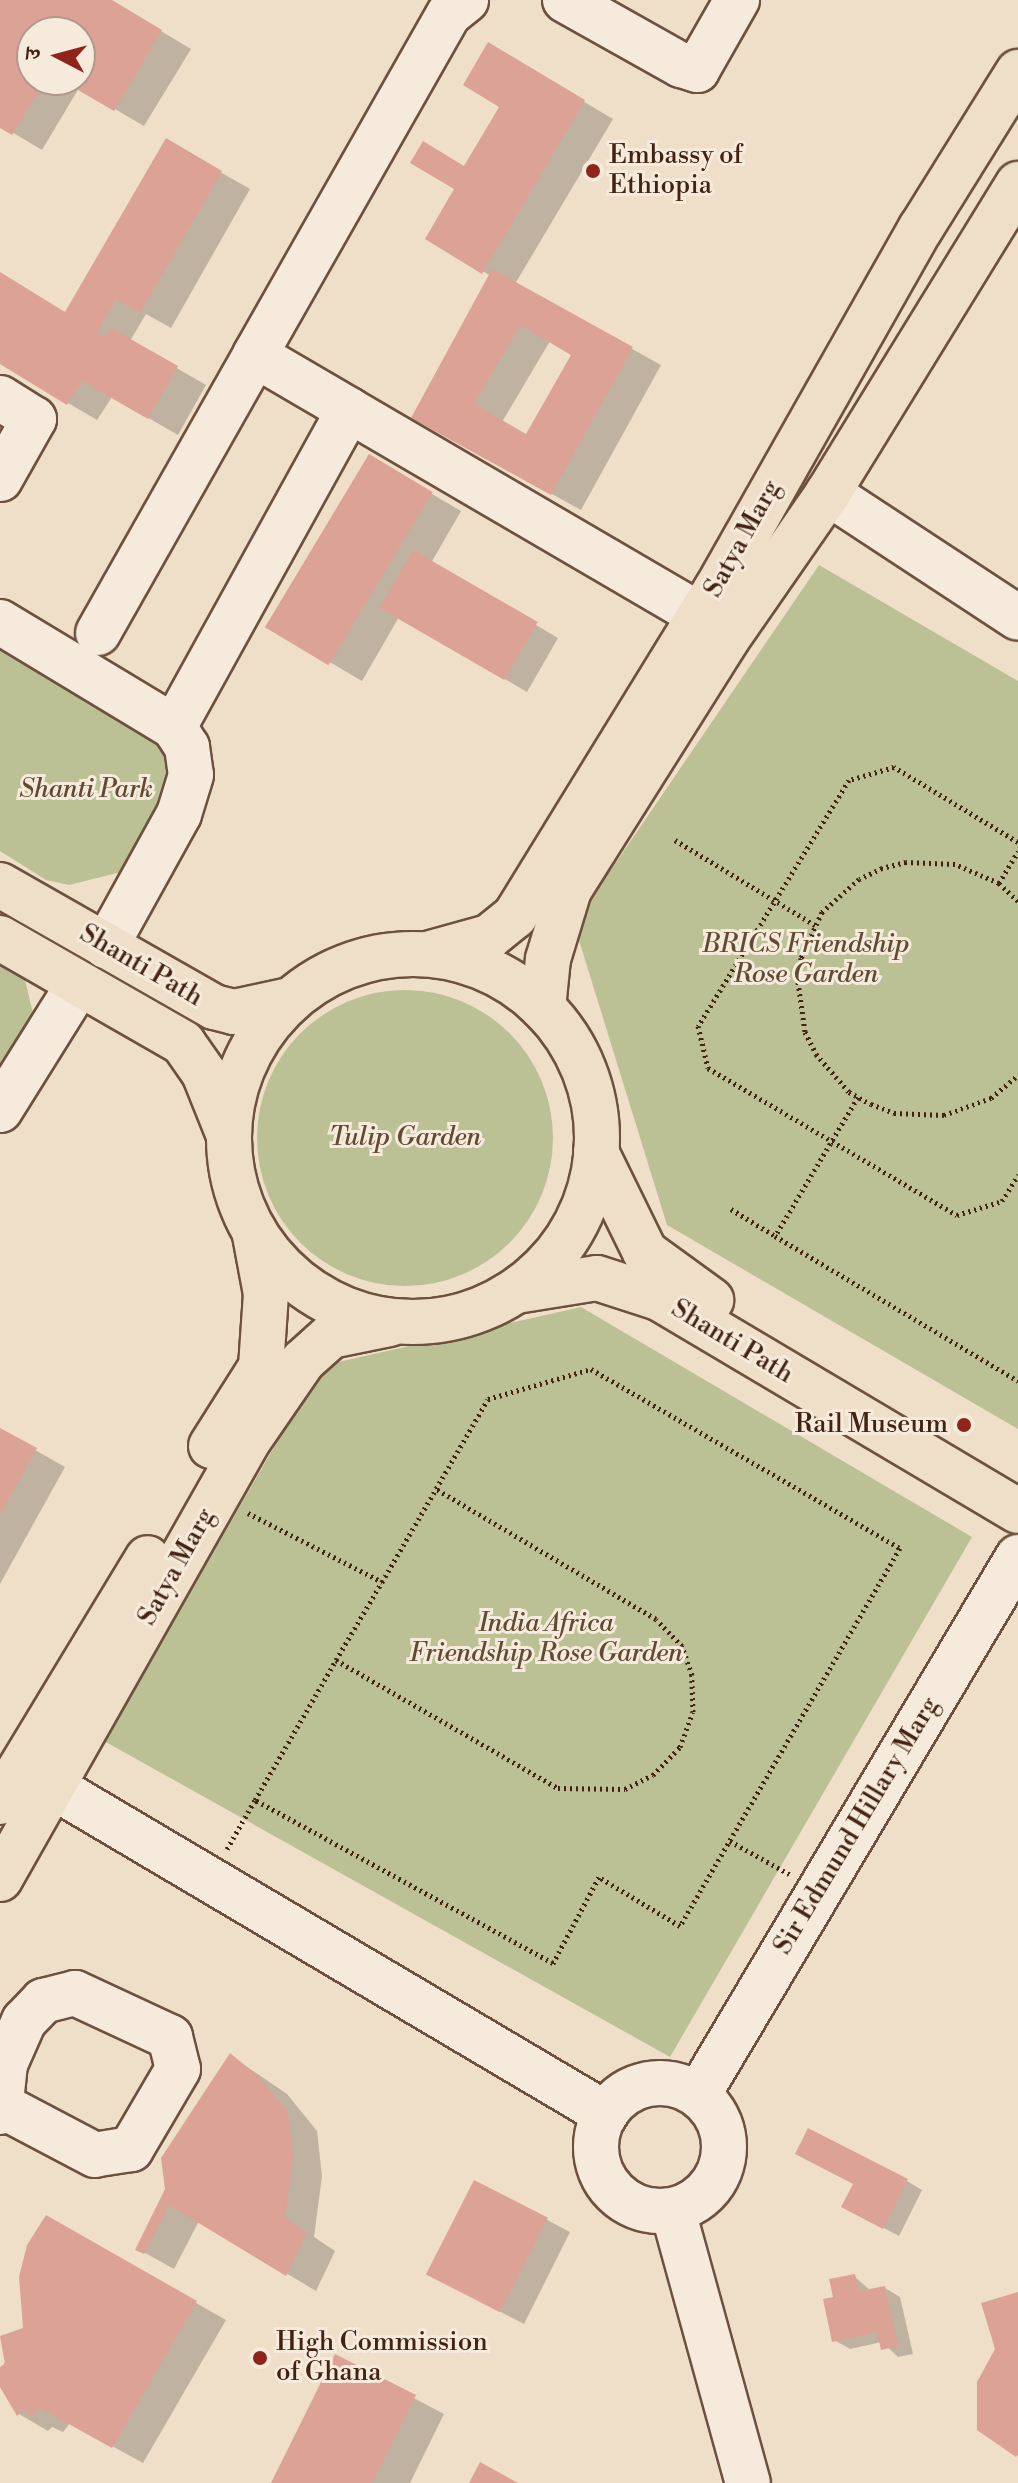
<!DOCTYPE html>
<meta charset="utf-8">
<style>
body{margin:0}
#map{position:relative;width:1018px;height:2483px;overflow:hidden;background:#efdfc8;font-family:"Libre Bodoni","Noto Serif Devanagari",serif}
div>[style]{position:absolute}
.green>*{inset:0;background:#bbc195}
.round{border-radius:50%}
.shadow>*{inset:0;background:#0003}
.building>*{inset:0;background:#dca295;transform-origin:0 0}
.path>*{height:5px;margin-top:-2.5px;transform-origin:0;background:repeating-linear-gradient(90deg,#422210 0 2px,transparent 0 6px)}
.roads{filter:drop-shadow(2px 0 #6d513e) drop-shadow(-2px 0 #6d513e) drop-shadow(0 2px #6d513e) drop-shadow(0 -2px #6d513e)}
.minor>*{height:44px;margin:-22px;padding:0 22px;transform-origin:22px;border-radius:22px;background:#f5eadb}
.minor>.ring{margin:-22px;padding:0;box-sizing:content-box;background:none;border:44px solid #f5eadb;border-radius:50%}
.major>*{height:44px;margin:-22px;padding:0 22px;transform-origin:22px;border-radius:22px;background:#efdfc8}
.major>.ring{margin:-22px;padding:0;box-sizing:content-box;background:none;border:44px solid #efdfc8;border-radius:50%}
.dots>*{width:22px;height:22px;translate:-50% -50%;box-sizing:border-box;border:4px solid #f5eadb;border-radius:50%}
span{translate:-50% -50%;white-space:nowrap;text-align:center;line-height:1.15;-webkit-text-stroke:6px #f5eadb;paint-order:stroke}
.poi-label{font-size:26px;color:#422210}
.left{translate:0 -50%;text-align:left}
.right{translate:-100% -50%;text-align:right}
.street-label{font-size:26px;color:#422210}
.park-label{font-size:26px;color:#604a31;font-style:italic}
.north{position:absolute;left:16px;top:16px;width:80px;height:80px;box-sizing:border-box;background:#f5eadb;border:2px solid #ad9a8a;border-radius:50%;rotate:276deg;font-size:22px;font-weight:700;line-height:32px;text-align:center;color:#422210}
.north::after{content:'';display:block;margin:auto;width:28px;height:36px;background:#8f2418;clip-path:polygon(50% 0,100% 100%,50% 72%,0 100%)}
</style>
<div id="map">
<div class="green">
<i style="clip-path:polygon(819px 565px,1018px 681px,1018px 1429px,667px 1225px,574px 924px)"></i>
<i style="clip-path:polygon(0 638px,167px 736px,175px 770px,137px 868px,69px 885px,46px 880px,0 851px)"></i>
<i style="clip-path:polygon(0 955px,22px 968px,35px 1021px,0 1088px)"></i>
<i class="round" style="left:257px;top:990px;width:296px;height:296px"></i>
<i style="clip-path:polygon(581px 1307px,972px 1537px,670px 2057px,104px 1741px,321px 1366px)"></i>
</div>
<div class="shadow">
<i style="clip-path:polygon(evenodd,0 0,109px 0,191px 49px,144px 126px,79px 88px,42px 150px,0 125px,0 0,32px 32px,80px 32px,80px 80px,32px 80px,32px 32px)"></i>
<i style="clip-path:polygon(evenodd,517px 62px,613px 119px,515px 284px,661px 365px,581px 510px,443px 434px,491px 276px,427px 239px,501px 106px,517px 62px,550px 341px,574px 355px,526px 436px,502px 422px,550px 341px)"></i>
<i style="clip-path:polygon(166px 141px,250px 189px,171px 328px,146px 314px,130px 341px,206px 385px,178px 435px,112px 397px,97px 420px,0 363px,0 273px,66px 314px)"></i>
<i style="clip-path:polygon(369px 457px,461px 511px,431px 563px,558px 638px,527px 692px,399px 617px,362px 681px,270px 627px)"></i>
<i style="clip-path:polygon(0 1430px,65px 1467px,0 1584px)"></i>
<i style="clip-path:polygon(231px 2056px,287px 2094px,317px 2131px,322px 2176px,314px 2237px,335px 2251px,316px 2291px,199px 2221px,174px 2269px,138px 2249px)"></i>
<i style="clip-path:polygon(907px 2181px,922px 2190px,899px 2236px,859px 2215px)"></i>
<i style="clip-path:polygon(475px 2182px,570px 2232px,524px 2324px,452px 2287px)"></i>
<i style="clip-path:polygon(46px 2218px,226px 2320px,143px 2463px,70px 2423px,63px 2432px,52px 2427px,48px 2431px,19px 2414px,0 2384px,0 2370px,25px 2329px)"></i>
<i style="clip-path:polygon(854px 2276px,871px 2291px,885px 2288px,900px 2297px,913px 2354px,898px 2357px,882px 2342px,850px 2349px,834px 2340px,836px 2299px)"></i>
<i style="clip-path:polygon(336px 2357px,444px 2414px,410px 2483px,273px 2483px)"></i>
</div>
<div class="building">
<i style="clip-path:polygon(0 0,112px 0,162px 30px,114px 111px,61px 80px,80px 80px,80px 32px,32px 32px,32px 80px,45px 80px,12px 135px,0 128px)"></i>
<i style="clip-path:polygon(488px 42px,585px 100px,482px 274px,425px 239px,454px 189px,410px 163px,423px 141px,464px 166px,499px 107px,463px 85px)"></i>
<i style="clip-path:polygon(166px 138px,222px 171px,140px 313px,116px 299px,97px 332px,105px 337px,111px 328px,178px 366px,148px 419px,82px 381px,67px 405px,0 364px,0 272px,65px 312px)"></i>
<i style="clip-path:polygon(evenodd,492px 269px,633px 347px,551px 495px,411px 418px,492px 269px,520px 325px,571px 355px,526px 434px,474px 404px,520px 325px)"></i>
<i style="left:369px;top:454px;width:74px;height:202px;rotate:31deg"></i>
<i style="left:413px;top:550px;width:144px;height:67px;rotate:30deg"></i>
<i style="clip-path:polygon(0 1428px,37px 1448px,0 1515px)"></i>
<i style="clip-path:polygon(230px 2053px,257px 2075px,288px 2112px,293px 2158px,285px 2218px,307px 2232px,286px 2276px,169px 2205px,144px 2254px,135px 2250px,165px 2189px,161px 2158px)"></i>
<i style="clip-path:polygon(808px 2128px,908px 2179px,883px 2229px,841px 2207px,853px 2184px,795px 2154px)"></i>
<i style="left:474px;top:2180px;width:83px;height:106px;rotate:27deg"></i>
<i style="clip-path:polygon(46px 2215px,197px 2301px,112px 2448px,40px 2408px,32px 2417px,24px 2409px,17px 2416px,0 2387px,0 2367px,5px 2364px,0 2336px,23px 2328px,19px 2277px,27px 2245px)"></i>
<i style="clip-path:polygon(855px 2274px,859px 2291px,885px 2286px,898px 2346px,881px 2350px,877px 2332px,832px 2342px,823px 2299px,833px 2297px,829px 2279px)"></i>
<i style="clip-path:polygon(1018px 2292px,1018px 2455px,1016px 2457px,977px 2430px,977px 2382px,995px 2349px,981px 2303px)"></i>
<i style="clip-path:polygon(335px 2354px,416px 2395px,372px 2483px,271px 2483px)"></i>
<i style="clip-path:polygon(480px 2462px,518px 2483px,469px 2483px)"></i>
</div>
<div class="path">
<i style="left:675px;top:840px;width:164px;rotate:31.3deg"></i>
<i style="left:1018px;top:842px;width:145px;rotate:-148.8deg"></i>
<i style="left:894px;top:767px;width:47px;rotate:163.9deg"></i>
<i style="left:849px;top:780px;width:289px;rotate:121.5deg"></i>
<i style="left:698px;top:1026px;width:43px;rotate:76.6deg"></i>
<i style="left:708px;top:1068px;width:289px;rotate:30.6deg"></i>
<i style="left:957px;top:1215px;width:47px;rotate:-17.3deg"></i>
<i style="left:1002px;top:1201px;width:31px;rotate:-58deg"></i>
<i style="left:999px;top:883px;width:37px;rotate:-59deg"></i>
<i style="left:1018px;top:901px;width:26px;rotate:-137deg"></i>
<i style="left:999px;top:883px;width:48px;rotate:-156.6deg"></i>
<i style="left:955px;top:864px;width:49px;rotate:-177.7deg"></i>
<i style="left:906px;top:862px;width:25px;rotate:166deg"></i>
<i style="left:882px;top:868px;width:25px;rotate:154deg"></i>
<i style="left:859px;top:879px;width:50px;rotate:138.3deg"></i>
<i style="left:822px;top:912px;width:51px;rotate:114.5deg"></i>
<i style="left:801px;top:958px;width:24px;rotate:97deg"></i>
<i style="left:798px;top:982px;width:50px;rotate:82deg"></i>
<i style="left:805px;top:1032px;width:25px;rotate:63deg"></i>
<i style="left:816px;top:1054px;width:50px;rotate:49deg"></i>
<i style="left:849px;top:1092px;width:25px;rotate:29deg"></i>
<i style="left:871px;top:1104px;width:25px;rotate:21deg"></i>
<i style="left:894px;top:1113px;width:50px;rotate:2.3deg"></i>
<i style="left:944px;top:1115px;width:50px;rotate:-19.9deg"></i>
<i style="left:991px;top:1098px;width:35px;rotate:-40deg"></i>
<i style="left:858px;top:1097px;width:162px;rotate:120.8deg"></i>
<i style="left:775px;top:1236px;width:283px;rotate:30.8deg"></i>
<i style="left:731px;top:1209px;width:52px;rotate:31.5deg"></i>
<i style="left:248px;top:1513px;width:151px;rotate:27.2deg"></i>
<i style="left:336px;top:1660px;width:256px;rotate:30deg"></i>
<i style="left:558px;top:1788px;width:67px;rotate:0.9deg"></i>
<i style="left:625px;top:1789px;width:31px;rotate:-27deg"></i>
<i style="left:653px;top:1775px;width:39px;rotate:-46deg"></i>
<i style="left:680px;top:1747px;width:37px;rotate:-70deg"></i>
<i style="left:693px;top:1712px;width:37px;rotate:-92deg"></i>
<i style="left:692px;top:1675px;width:31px;rotate:-109deg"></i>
<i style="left:682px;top:1646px;width:37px;rotate:-134deg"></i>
<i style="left:656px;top:1619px;width:256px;rotate:-149.4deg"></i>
<i style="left:730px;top:1841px;width:68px;rotate:29.2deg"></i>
<i style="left:227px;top:1849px;width:56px;rotate:-60.3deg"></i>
<i style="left:255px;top:1800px;width:162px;rotate:-59.9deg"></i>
<i style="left:336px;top:1660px;width:91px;rotate:-59.5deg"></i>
<i style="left:382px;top:1582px;width:211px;rotate:-59.9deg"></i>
<i style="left:488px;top:1399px;width:107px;rotate:-16.2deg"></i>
<i style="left:591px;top:1369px;width:357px;rotate:30.1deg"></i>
<i style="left:900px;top:1548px;width:437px;rotate:120.2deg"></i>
<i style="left:680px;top:1926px;width:95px;rotate:-148.8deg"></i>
<i style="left:599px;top:1877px;width:98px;rotate:118.1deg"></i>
<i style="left:553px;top:1963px;width:340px;rotate:-151.3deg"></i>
</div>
<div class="roads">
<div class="minor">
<i style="left:565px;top:0;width:133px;rotate:29.3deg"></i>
<i style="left:681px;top:65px;width:17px;rotate:17deg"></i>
<i style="left:697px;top:70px;width:81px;rotate:-60.3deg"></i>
<i style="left:255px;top:355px;width:392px;rotate:-60.4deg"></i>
<i style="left:449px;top:14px;width:22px;rotate:-39deg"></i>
<i style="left:0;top:398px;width:40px;rotate:32deg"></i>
<i style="left:34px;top:419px;width:69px;rotate:119.5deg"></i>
<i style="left:349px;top:410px;width:406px;rotate:30.3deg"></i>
<i style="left:828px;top:493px;width:227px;rotate:33.3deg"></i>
<i style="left:0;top:622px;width:203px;rotate:31.1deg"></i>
<i style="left:174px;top:727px;width:24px;rotate:57deg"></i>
<i style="left:187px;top:747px;width:28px;rotate:82deg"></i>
<i style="left:191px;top:775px;width:41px;rotate:107.1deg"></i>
<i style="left:179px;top:814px;width:151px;rotate:118.9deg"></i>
<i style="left:98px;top:633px;width:319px;rotate:-60.5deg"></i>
<i style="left:255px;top:355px;width:109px;rotate:30.3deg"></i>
<i style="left:349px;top:410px;width:362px;rotate:118.9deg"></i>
<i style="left:0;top:1110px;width:147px;rotate:-58deg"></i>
<i style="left:55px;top:1788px;width:640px;rotate:30.61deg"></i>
<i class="ring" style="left:596px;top:2083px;width:84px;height:84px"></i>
<i style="left:698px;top:2095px;width:626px;rotate:-59.26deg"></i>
<i style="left:0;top:2112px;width:48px;rotate:-84.1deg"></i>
<i style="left:5px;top:2064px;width:47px;rotate:-66.2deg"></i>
<i style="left:24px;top:2021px;width:28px;rotate:-46deg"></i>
<i style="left:43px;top:2001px;width:33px;rotate:-14deg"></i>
<i style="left:75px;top:1993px;width:105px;rotate:24.9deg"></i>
<i style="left:170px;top:2037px;width:33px;rotate:76deg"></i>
<i style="left:178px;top:2069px;width:93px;rotate:120.4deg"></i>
<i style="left:131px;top:2149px;width:36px;rotate:171deg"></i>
<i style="left:95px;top:2155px;width:103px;rotate:-152.2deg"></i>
<i style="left:673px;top:2211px;width:282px;rotate:74.6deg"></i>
</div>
<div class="major">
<i style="left:0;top:885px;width:246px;rotate:29.7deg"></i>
<i style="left:214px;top:1007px;width:21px;rotate:14deg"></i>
<i style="left:234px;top:1012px;width:57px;rotate:-12.1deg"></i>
<i style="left:0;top:938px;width:211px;rotate:29.8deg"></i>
<i style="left:183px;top:1043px;width:37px;rotate:55deg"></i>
<i style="left:204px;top:1073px;width:65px;rotate:68.2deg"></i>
<i style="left:431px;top:953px;width:60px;rotate:-15.4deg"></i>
<i style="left:489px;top:937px;width:33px;rotate:-39deg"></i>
<i style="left:515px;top:916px;width:385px;rotate:-58.4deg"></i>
<i style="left:717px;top:588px;width:414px;rotate:-60.5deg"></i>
<i style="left:921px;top:228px;width:184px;rotate:-58.1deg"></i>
<i class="ring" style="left:229px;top:954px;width:324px;height:324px"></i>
<i style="left:543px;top:1008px;width:49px;rotate:-84.2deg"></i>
<i style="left:548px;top:959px;width:72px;rotate:-73.1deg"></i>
<i style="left:569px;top:890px;width:293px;rotate:-57.8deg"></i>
<i style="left:725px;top:642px;width:181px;rotate:-55.3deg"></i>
<i style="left:828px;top:493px;width:363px;rotate:-58.4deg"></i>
<i style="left:596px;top:1152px;width:111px;rotate:63.9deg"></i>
<i style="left:645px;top:1252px;width:82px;rotate:36deg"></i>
<i style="left:516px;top:1291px;width:82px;rotate:-9.1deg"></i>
<i style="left:597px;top:1278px;width:65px;rotate:17.9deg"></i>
<i style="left:659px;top:1298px;width:417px;rotate:30.7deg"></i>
<i style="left:211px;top:1446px;width:93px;rotate:-57.7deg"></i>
<i style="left:261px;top:1367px;width:73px;rotate:-86.1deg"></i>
<i style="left:266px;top:1294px;width:60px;rotate:-100.6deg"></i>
<i style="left:0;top:1802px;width:285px;rotate:-58.8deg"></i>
<i style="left:0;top:1879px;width:503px;rotate:-60.48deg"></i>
<i style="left:248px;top:1441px;width:97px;rotate:-55.5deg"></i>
<i style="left:303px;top:1361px;width:38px;rotate:-42deg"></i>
<i style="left:331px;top:1336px;width:60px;rotate:-11.5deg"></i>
</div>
</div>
<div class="dots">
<i style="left:593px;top:171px;background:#8f2418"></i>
<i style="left:964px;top:1425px;background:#8f2418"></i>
<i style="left:260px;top:2358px;background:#8f2418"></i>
</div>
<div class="poi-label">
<span class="left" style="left:609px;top:171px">Embassy of<br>Ethiopia</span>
<span class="right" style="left:948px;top:1425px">Rail Museum</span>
<span class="left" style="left:276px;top:2358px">High Commission<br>of Ghana</span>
</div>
<div class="street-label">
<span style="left:743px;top:539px;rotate:-61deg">Satya Marg</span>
<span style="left:141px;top:966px;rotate:30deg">Shanti Path</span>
<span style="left:732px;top:1342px;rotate:31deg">Shanti Path</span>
<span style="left:177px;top:1567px;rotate:-61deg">Satya Marg</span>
<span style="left:857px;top:1826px;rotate:-59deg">Sir Edmund Hillary Marg</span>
</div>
<div class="park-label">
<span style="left:86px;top:790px">Shanti Park</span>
<span style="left:806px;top:960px">BRICS Friendship<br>Rose Garden</span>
<span style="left:405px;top:1138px">Tulip Garden</span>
<span style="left:546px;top:1639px">India Africa<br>Friendship Rose Garden</span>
</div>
<div class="north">उ</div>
</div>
